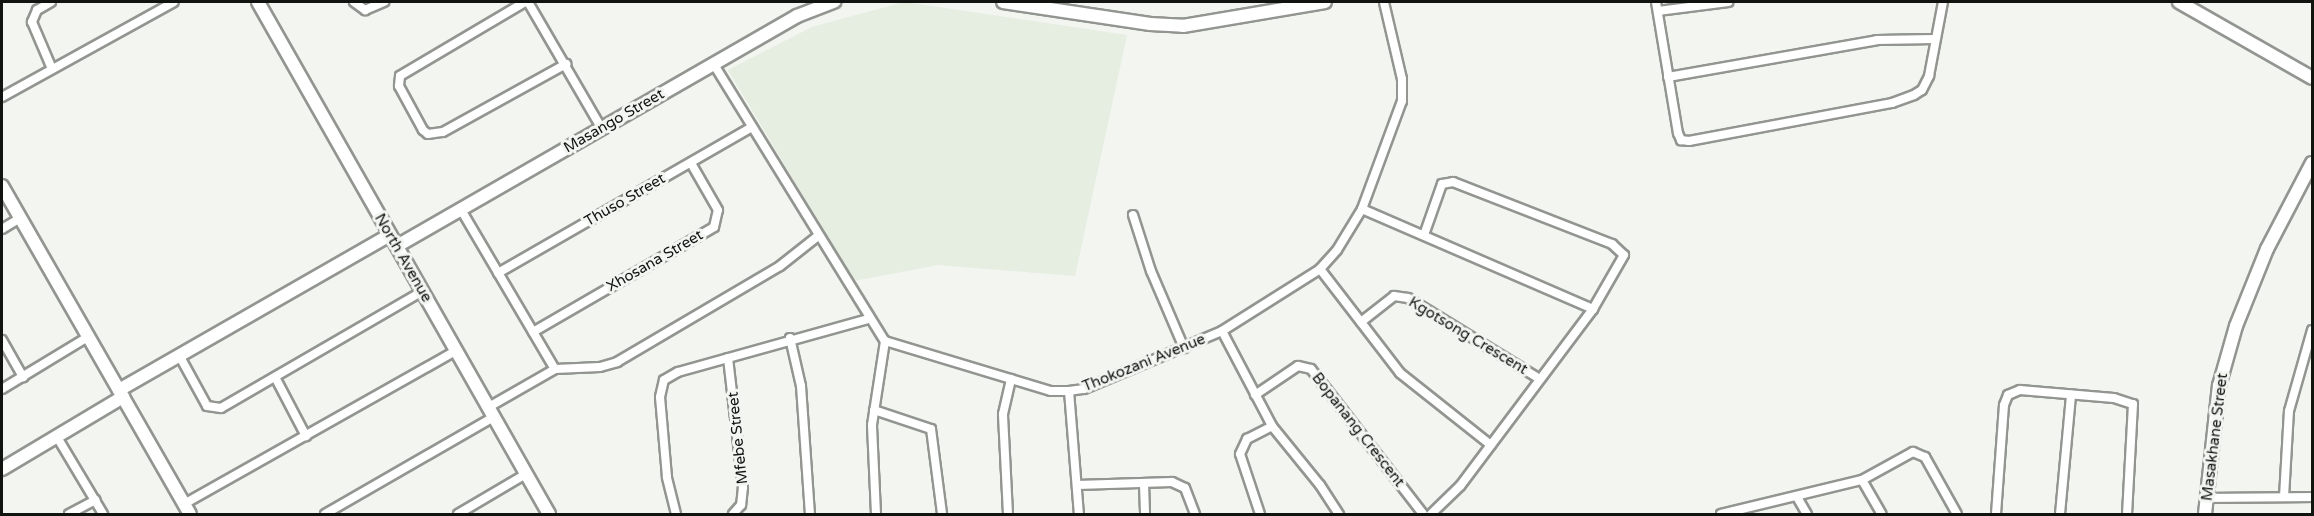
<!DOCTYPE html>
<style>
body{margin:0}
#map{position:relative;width:2314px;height:516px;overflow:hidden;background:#f2f5f0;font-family:"Varela Round",sans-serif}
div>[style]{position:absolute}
.built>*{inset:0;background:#e6ede1}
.roads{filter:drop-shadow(2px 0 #929590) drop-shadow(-2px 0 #929590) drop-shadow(0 2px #929590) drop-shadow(0 -2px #929590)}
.street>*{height:8px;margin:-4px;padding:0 4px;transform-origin:4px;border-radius:4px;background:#fff}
.secondary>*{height:12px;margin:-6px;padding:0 6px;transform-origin:6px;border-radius:6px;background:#fff}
span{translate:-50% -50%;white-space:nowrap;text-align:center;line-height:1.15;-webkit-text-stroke:6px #f2f5f0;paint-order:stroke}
.street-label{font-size:15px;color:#111311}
.frame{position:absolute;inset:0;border:3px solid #111311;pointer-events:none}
</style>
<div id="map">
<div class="built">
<i style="clip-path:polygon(904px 2px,1127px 35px,1075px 276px,938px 265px,854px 281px,728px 70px,812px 27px)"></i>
</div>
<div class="roads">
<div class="street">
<i style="left:51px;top:2px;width:16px;rotate:150deg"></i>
<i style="left:37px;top:10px;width:13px;rotate:113deg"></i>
<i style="left:32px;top:22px;width:51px;rotate:66.9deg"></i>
<i style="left:354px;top:2px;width:14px;rotate:36deg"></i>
<i style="left:365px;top:10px;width:21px;rotate:-23deg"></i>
<i style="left:525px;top:2px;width:145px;rotate:149.4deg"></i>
<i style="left:400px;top:76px;width:10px;rotate:96deg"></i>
<i style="left:399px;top:86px;width:50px;rotate:61.4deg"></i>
<i style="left:423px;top:130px;width:6px;rotate:39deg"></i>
<i style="left:428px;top:134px;width:15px;rotate:-8deg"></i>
<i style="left:443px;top:132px;width:141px;rotate:-28.9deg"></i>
<i style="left:528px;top:2px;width:147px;rotate:59.8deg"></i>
<i style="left:1656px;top:2px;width:133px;rotate:80.5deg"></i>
<i style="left:1678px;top:133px;width:8px;rotate:67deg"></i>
<i style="left:1681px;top:140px;width:8px;rotate:7deg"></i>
<i style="left:1689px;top:141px;width:207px;rotate:-10.6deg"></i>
<i style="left:1892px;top:103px;width:23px;rotate:-20deg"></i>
<i style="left:1914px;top:95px;width:9px;rotate:-32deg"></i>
<i style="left:1922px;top:90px;width:16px;rotate:-63deg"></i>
<i style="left:1929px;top:76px;width:75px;rotate:-79.3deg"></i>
<i style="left:1658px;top:11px;width:71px;rotate:-7.3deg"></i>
<i style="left:713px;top:63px;width:327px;rotate:58.3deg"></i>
<i style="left:885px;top:341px;width:173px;rotate:16.8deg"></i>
<i style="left:1051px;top:391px;width:18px"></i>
<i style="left:1069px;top:391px;width:15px;rotate:-8deg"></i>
<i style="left:1084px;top:389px;width:150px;rotate:-22.8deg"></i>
<i style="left:1222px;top:331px;width:116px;rotate:-32.3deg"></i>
<i style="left:1320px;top:269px;width:25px;rotate:-48deg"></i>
<i style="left:1337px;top:250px;width:48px;rotate:-58.6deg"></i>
<i style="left:1362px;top:209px;width:115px;rotate:-69.7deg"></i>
<i style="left:1402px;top:101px;width:22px;rotate:-90deg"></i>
<i style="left:1402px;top:79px;width:79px;rotate:-103.2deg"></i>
<i style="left:1668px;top:77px;width:212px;rotate:-10deg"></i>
<i style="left:1877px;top:40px;width:58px;rotate:-1deg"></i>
<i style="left:2px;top:97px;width:196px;rotate:-28.9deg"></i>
<i style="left:460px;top:208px;width:187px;rotate:59.5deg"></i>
<i style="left:555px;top:369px;width:45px;rotate:-2.5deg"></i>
<i style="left:600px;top:367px;width:18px;rotate:-16deg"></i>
<i style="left:617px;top:362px;width:189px;rotate:-30.5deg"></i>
<i style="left:780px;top:266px;width:48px;rotate:-38.3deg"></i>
<i style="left:1362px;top:209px;width:252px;rotate:23.4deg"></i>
<i style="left:1133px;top:215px;width:59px;rotate:72.2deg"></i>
<i style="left:1151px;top:271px;width:84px;rotate:66.8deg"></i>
<i style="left:2px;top:229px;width:21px;rotate:-31deg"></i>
<i style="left:1424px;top:235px;width:54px;rotate:-70.6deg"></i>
<i style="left:1442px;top:184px;width:11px;rotate:-10deg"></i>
<i style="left:1453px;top:182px;width:171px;rotate:21.3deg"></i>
<i style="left:1612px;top:244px;width:16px;rotate:43deg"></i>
<i style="left:1624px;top:255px;width:62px;rotate:119.9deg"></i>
<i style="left:1593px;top:309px;width:221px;rotate:126.9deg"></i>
<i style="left:1460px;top:486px;width:40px;rotate:136deg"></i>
<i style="left:1320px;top:269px;width:131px;rotate:52.4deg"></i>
<i style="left:1400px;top:373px;width:116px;rotate:38.4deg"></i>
<i style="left:498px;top:273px;width:293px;rotate:-29.9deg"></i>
<i style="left:1361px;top:322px;width:42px;rotate:-38.2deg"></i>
<i style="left:1394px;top:296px;width:14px;rotate:8deg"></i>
<i style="left:1408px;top:298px;width:153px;rotate:31.6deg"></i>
<i style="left:1222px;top:331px;width:107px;rotate:62.2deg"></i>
<i style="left:1272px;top:426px;width:76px;rotate:50.9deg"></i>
<i style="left:1320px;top:485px;width:35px;rotate:57deg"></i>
<i style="left:533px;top:332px;width:209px;rotate:-30.1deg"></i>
<i style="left:714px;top:227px;width:17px;rotate:-77deg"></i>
<i style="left:718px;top:210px;width:54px;rotate:-119.9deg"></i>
<i style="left:790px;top:338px;width:49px;rotate:77.1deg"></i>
<i style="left:801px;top:386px;width:128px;rotate:86deg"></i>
<i style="left:2px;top:340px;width:43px;rotate:60.4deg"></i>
<i style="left:179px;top:355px;width:58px;rotate:61.2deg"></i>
<i style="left:207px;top:406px;width:14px;rotate:8deg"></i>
<i style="left:221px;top:408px;width:233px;rotate:-30.1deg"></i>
<i style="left:728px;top:358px;width:130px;rotate:83.4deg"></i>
<i style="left:743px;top:487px;width:18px;rotate:96deg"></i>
<i style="left:741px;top:505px;width:12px;rotate:132deg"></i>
<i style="left:275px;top:377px;width:67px;rotate:62.3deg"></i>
<i style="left:2px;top:389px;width:100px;rotate:-31.2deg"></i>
<i style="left:1069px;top:391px;width:123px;rotate:85.4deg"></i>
<i style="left:1255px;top:395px;width:52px;rotate:-34deg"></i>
<i style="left:1298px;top:366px;width:13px;rotate:13deg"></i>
<i style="left:1311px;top:369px;width:183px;rotate:52.3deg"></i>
<i style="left:487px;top:408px;width:78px;rotate:-29.8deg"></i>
<i style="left:874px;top:410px;width:60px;rotate:18.4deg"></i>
<i style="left:931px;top:429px;width:86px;rotate:82.6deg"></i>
<i style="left:57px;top:437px;width:90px;rotate:59.1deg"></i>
<i style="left:1862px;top:480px;width:39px;rotate:60deg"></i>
<i style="left:1144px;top:484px;width:30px;rotate:88deg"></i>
<i style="left:1077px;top:485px;width:95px;rotate:-1.8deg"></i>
<i style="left:1172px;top:482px;width:14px;rotate:25deg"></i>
<i style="left:1185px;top:488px;width:28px;rotate:69deg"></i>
<i style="left:1797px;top:497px;width:20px;rotate:60deg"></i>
<i style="left:2284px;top:497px;width:86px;rotate:-86.7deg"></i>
<i style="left:2289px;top:411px;width:84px;rotate:-74.1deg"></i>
<i style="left:2207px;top:498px;width:105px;rotate:-0.5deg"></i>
<i style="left:184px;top:504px;width:312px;rotate:-29.4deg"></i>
<i style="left:69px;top:514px;width:30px;rotate:-28deg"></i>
<i style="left:325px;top:514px;width:193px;rotate:-29.9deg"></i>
<i style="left:458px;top:514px;width:79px;rotate:-30.5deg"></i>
<i style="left:676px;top:514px;width:38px;rotate:-104deg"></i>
<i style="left:667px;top:477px;width:80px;rotate:-95deg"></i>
<i style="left:660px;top:397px;width:17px;rotate:-77deg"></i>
<i style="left:664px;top:380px;width:16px;rotate:-30deg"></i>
<i style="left:678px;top:372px;width:197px;rotate:-15.6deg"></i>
<i style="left:876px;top:514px;width:89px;rotate:-92.6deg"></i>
<i style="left:872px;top:425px;width:85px;rotate:-81.2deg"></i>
<i style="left:1008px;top:514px;width:100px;rotate:-92.9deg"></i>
<i style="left:1003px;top:414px;width:36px;rotate:-77deg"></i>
<i style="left:1260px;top:514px;width:63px;rotate:-108.4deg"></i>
<i style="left:1240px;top:454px;width:17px;rotate:-65deg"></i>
<i style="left:1247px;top:439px;width:28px;rotate:-27deg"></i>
<i style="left:1721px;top:514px;width:145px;rotate:-13.6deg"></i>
<i style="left:1862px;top:480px;width:58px;rotate:-28.8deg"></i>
<i style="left:1913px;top:452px;width:13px;rotate:23deg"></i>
<i style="left:1925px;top:457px;width:65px;rotate:60.7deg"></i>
<i style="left:1996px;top:514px;width:109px;rotate:-85.8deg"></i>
<i style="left:2004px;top:405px;width:11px;rotate:-68deg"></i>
<i style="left:2008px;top:395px;width:13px;rotate:-23deg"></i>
<i style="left:2020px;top:390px;width:94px;rotate:4.9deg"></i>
<i style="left:2114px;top:398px;width:20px;rotate:18deg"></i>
<i style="left:2133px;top:404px;width:110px;rotate:93.1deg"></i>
<i style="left:2060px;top:514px;width:120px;rotate:-84.7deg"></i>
</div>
<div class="secondary">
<i style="left:258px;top:2px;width:589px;rotate:60.39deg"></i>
<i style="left:1003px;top:2px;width:149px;rotate:8.5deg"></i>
<i style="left:1150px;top:24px;width:33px;rotate:3deg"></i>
<i style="left:1183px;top:26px;width:144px;rotate:-9.6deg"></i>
<i style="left:2179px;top:2px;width:153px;rotate:29.7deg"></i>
<i style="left:2px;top:186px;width:378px;rotate:60.2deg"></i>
<i style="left:397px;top:246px;width:461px;rotate:-29.9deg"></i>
<i style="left:797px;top:16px;width:40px;rotate:-21deg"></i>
<i style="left:119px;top:390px;width:312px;rotate:-29.8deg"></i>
<i style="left:2px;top:469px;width:141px;rotate:-30.8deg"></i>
<i style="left:2205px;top:514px;width:129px;rotate:-83.8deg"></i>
<i style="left:2219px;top:386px;width:62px;rotate:-74.2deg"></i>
<i style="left:2236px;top:326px;width:83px;rotate:-68.1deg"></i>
<i style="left:2267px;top:249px;width:97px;rotate:-62.4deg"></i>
</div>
</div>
<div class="street-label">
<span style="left:614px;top:121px;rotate:-30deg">Masango Street</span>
<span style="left:625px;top:200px;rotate:-30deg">Thuso Street</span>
<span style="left:403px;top:258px;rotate:60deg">North Avenue</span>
<span style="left:655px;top:261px;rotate:-30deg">Xhosana Street</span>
<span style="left:1468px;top:336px;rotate:31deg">Kgotsong Crescent</span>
<span style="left:1144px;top:363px;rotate:-22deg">Thokozani Avenue</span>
<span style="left:1358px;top:430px;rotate:52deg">Bopanang Crescent</span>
<span style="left:2215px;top:437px;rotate:-83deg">Masakhane Street</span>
<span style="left:738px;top:438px;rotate:-96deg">Mfebe Street</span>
</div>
<div class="frame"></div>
</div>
